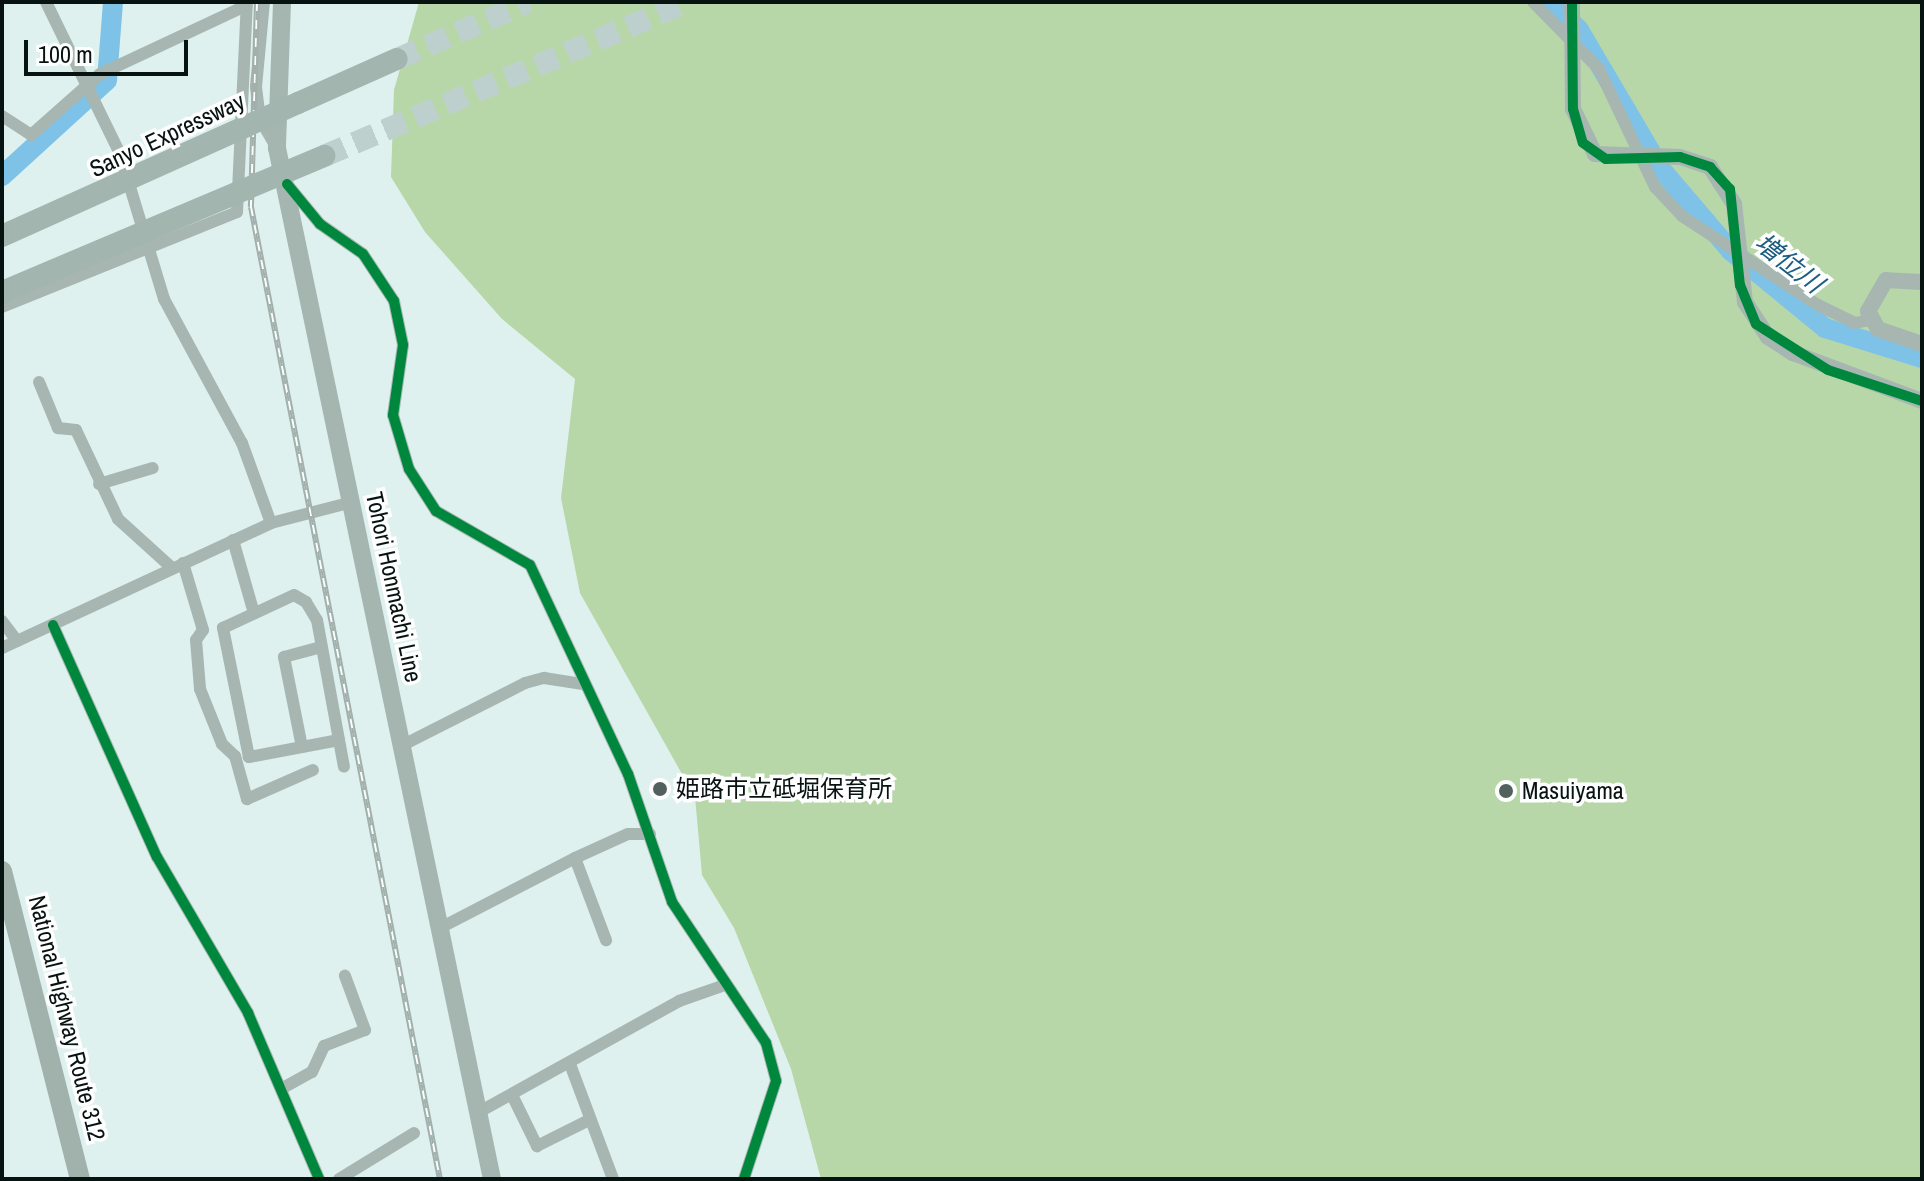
<!DOCTYPE html>
<meta charset="utf-8">
<style>
body{margin:0}
#map{position:relative;width:1924px;height:1181px;overflow:hidden;background:#def1ee;font-family:"Archivo Narrow","Noto Sans JP",sans-serif}
div>[style]{position:absolute}
.forest>*{inset:0;background:#b7d7a9}
.river>*{height:20px;margin:-10px;padding:0 10px;transform-origin:10px;border-radius:10px;background:#7ec2e8}
.motorway-tunnel>*{height:22px;margin-top:-11px;transform-origin:0;background:repeating-linear-gradient(90deg,#bed0cd 0 22px,transparent 0 33px)}
.minor>*{height:12px;margin:-6px;padding:0 6px;transform-origin:6px;border-radius:6px;background:#a7b6b1}
.tertiary>*{height:16px;margin:-8px;padding:0 8px;transform-origin:8px;border-radius:8px;background:#a7b6b1}
.secondary>*{height:18px;margin:-9px;padding:0 9px;transform-origin:9px;border-radius:9px;background:#a4b6af}
.trunk>*{height:20px;margin:-10px;padding:0 10px;transform-origin:10px;border-radius:10px;background:#a0b2ab}
.motorway>*{height:22px;margin:-11px;padding:0 11px;transform-origin:11px;border-radius:11px;background:#a2b5ae}
.rail>*{height:6px;margin-top:-3px;transform-origin:0;background:repeating-linear-gradient(90deg,#fefefe 0 9px,#a2b0ac 0 18px);box-sizing:border-box;border-block:2px solid #a2b0ac}
.tertiary-bridge>*{height:16px;margin:-8px;padding:0 8px;transform-origin:8px;border-radius:8px;background:#a7b6b1}
.motorway-bridge>*{height:22px;margin:-11px;padding:0 11px;transform-origin:11px;border-radius:11px;background:#a2b5ae}
.cycleway>*{height:10px;margin:-5px;padding:0 5px;transform-origin:5px;border-radius:5px;background:#00873e}
.dots>*{width:22px;height:22px;translate:-50% -50%;box-sizing:border-box;border:4px solid #fefefe;border-radius:50%}
span{translate:-50% -50%;white-space:nowrap;text-align:center;line-height:1.15;-webkit-text-stroke:7px #fefefe;paint-order:stroke}
.street-label{font-size:24px;color:#071311}
.poi-label{font-size:24px;color:#071311}
.left{translate:0 -50%;text-align:left}
.water-label{font-size:26px;color:#1c5d82;font-style:italic}
.frame{position:absolute;inset:0;border:4px solid #071311;pointer-events:none}
.scale{position:absolute;left:24px;top:40px;width:164px;height:36px;box-sizing:border-box;border:4px solid #071311;border-top:0;padding-left:10px;font-size:24px;line-height:28px;white-space:nowrap;color:#071311;-webkit-text-stroke:6px #fefefe;paint-order:stroke}
</style>
<div id="map">
<div class="forest">
<i style="clip-path:polygon(419px 2px,1922px 2px,1922px 1179px,821px 1179px,791px 1069px,734px 928px,702px 875px,695px 797px,580px 593px,561px 498px,575px 379px,502px 319px,425px 232px,391px 177px,394px 90px)"></i>
</div>
<div class="river">
<i style="left:1550px;top:2px;width:40px;rotate:44deg"></i>
<i style="left:1579px;top:30px;width:161px;rotate:59.5deg"></i>
<i style="left:1661px;top:169px;width:108px;rotate:49.5deg"></i>
<i style="left:1731px;top:251px;width:122px;rotate:39.3deg"></i>
<i style="left:1825px;top:328px;width:102px;rotate:17.2deg"></i>
<i style="left:2px;top:176px;width:142px;rotate:-42.4deg"></i>
<i style="left:107px;top:80px;width:78px;rotate:-85.6deg"></i>
</div>
<div class="motorway-tunnel">
<i style="left:397px;top:59px;width:143px;rotate:-23.5deg"></i>
<i style="left:324px;top:156px;width:394px;rotate:-23deg"></i>
</div>
<div class="minor">
<i style="left:46px;top:2px;width:169px;rotate:64deg"></i>
<i style="left:120px;top:154px;width:152px;rotate:73.1deg"></i>
<i style="left:164px;top:299px;width:164px;rotate:61.6deg"></i>
<i style="left:242px;top:443px;width:85px;rotate:70.1deg"></i>
<i style="left:264px;top:2px;width:85px;rotate:95.4deg"></i>
<i style="left:256px;top:87px;width:32px;rotate:83deg"></i>
<i style="left:260px;top:119px;width:34px;rotate:60deg"></i>
<i style="left:1533px;top:2px;width:94px;rotate:45.4deg"></i>
<i style="left:1599px;top:69px;width:131px;rotate:64.6deg"></i>
<i style="left:1655px;top:187px;width:40px;rotate:47deg"></i>
<i style="left:1682px;top:216px;width:163px;rotate:33.2deg"></i>
<i style="left:1818px;top:305px;width:41px;rotate:25.9deg"></i>
<i style="left:1855px;top:323px;width:14px;rotate:-12deg"></i>
<i style="left:2px;top:116px;width:35px;rotate:33deg"></i>
<i style="left:31px;top:135px;width:92px;rotate:-41.5deg"></i>
<i style="left:100px;top:74px;width:162px;rotate:-25.1deg"></i>
<i style="left:287px;top:184px;width:52px;rotate:50.5deg"></i>
<i style="left:320px;top:224px;width:52px;rotate:34.9deg"></i>
<i style="left:363px;top:254px;width:56px;rotate:56.6deg"></i>
<i style="left:394px;top:301px;width:45px;rotate:78.4deg"></i>
<i style="left:403px;top:345px;width:71px;rotate:98.1deg"></i>
<i style="left:393px;top:415px;width:56px;rotate:73.5deg"></i>
<i style="left:409px;top:469px;width:50px;rotate:57.3deg"></i>
<i style="left:436px;top:511px;width:108px;rotate:29.9deg"></i>
<i style="left:530px;top:565px;width:231px;rotate:64.9deg"></i>
<i style="left:628px;top:774px;width:135px;rotate:71deg"></i>
<i style="left:672px;top:902px;width:169px;rotate:56.3deg"></i>
<i style="left:766px;top:1043px;width:39px;rotate:75deg"></i>
<i style="left:776px;top:1081px;width:103px;rotate:108.1deg"></i>
<i style="left:2px;top:307px;width:253px;rotate:-22deg"></i>
<i style="left:237px;top:212px;width:210px;rotate:-87.3deg"></i>
<i style="left:39px;top:382px;width:50px;rotate:67.6deg"></i>
<i style="left:58px;top:428px;width:18px;rotate:6deg"></i>
<i style="left:76px;top:430px;width:98px;rotate:64.7deg"></i>
<i style="left:118px;top:519px;width:73px;rotate:42.2deg"></i>
<i style="left:99px;top:484px;width:56px;rotate:-16.5deg"></i>
<i style="left:233px;top:540px;width:76px;rotate:74deg"></i>
<i style="left:183px;top:563px;width:70px;rotate:73.4deg"></i>
<i style="left:203px;top:630px;width:12px;rotate:125deg"></i>
<i style="left:196px;top:640px;width:49px;rotate:85.3deg"></i>
<i style="left:200px;top:689px;width:59px;rotate:68.2deg"></i>
<i style="left:222px;top:744px;width:18px;rotate:43deg"></i>
<i style="left:235px;top:756px;width:45px;rotate:74.4deg"></i>
<i style="left:247px;top:799px;width:72px;rotate:-23.7deg"></i>
<i style="left:2px;top:621px;width:25px;rotate:53deg"></i>
<i style="left:53px;top:625px;width:254px;rotate:65.9deg"></i>
<i style="left:157px;top:857px;width:181px;rotate:59.7deg"></i>
<i style="left:248px;top:1013px;width:181px;rotate:66.8deg"></i>
<i style="left:2px;top:648px;width:297px;rotate:-24.9deg"></i>
<i style="left:271px;top:523px;width:84px;rotate:-14.5deg"></i>
<i style="left:339px;top:740px;width:92px;rotate:169.3deg"></i>
<i style="left:249px;top:757px;width:132px;rotate:-101.4deg"></i>
<i style="left:223px;top:628px;width:78px;rotate:-24.9deg"></i>
<i style="left:294px;top:595px;width:14px;rotate:30deg"></i>
<i style="left:306px;top:602px;width:21px;rotate:59deg"></i>
<i style="left:317px;top:620px;width:149px;rotate:79.6deg"></i>
<i style="left:403px;top:745px;width:137px;rotate:-26.9deg"></i>
<i style="left:525px;top:683px;width:20px;rotate:-15deg"></i>
<i style="left:544px;top:678px;width:38px;rotate:9deg"></i>
<i style="left:302px;top:747px;width:92px;rotate:-101.3deg"></i>
<i style="left:284px;top:657px;width:39px;rotate:-15deg"></i>
<i style="left:575px;top:858px;width:88px;rotate:69.3deg"></i>
<i style="left:440px;top:928px;width:152px;rotate:-27.4deg"></i>
<i style="left:575px;top:858px;width:58px;rotate:-24.4deg"></i>
<i style="left:628px;top:834px;width:22px"></i>
<i style="left:570px;top:1064px;width:123px;rotate:69.5deg"></i>
<i style="left:281px;top:1089px;width:35px;rotate:-29deg"></i>
<i style="left:312px;top:1072px;width:29px;rotate:-65deg"></i>
<i style="left:324px;top:1046px;width:44px;rotate:-21.3deg"></i>
<i style="left:365px;top:1030px;width:58px;rotate:-110.3deg"></i>
<i style="left:513px;top:1097px;width:55px;rotate:63.9deg"></i>
<i style="left:537px;top:1146px;width:58px;rotate:-26.6deg"></i>
<i style="left:479px;top:1112px;width:229px;rotate:-29deg"></i>
<i style="left:679px;top:1001px;width:49px;rotate:-19.2deg"></i>
<i style="left:339px;top:1179px;width:88px;rotate:-31.5deg"></i>
</div>
<div class="tertiary">
<i style="left:1573px;top:109px;width:50px;rotate:63.9deg"></i>
<i style="left:1710px;top:167px;width:44px;rotate:57deg"></i>
<i style="left:1922px;top:282px;width:36px;rotate:-177deg"></i>
<i style="left:1886px;top:280px;width:36px;rotate:120deg"></i>
<i style="left:1868px;top:311px;width:21px;rotate:61deg"></i>
<i style="left:1878px;top:329px;width:46px;rotate:18.8deg"></i>
<i style="left:1745px;top:302px;width:42px;rotate:56.7deg"></i>
<i style="left:1768px;top:337px;width:30px;rotate:33deg"></i>
<i style="left:1793px;top:353px;width:138px;rotate:20.4deg"></i>
</div>
<div class="secondary">
<i style="left:282px;top:2px;width:146px;rotate:92deg"></i>
<i style="left:277px;top:148px;width:1053px;rotate:78.22deg"></i>
</div>
<div class="trunk">
<i style="left:2px;top:871px;width:318px;rotate:75.8deg"></i>
</div>
<div class="motorway">
<i style="left:298px;top:103px;width:108px;rotate:-24deg"></i>
</div>
<div class="rail">
<i style="left:257px;top:2px;width:205px;rotate:91.7deg"></i>
<i style="left:251px;top:207px;width:990px;rotate:79deg"></i>
</div>
<div class="tertiary-bridge">
<i style="left:1572px;top:2px;width:107px;rotate:89.5deg"></i>
<i style="left:1595px;top:154px;width:85px;rotate:2deg"></i>
<i style="left:1680px;top:157px;width:32px;rotate:18deg"></i>
<i style="left:1734px;top:204px;width:99px;rotate:83.6deg"></i>
</div>
<div class="motorway-bridge">
<i style="left:2px;top:236px;width:325px;rotate:-24.2deg"></i>
<i style="left:2px;top:292px;width:350px;rotate:-22.9deg"></i>
</div>
<div class="cycleway">
<i style="left:1572px;top:2px;width:107px;rotate:89.5deg"></i>
<i style="left:1573px;top:109px;width:35px;rotate:74deg"></i>
<i style="left:1583px;top:143px;width:28px;rotate:35deg"></i>
<i style="left:1606px;top:159px;width:74px;rotate:-1.5deg"></i>
<i style="left:1680px;top:157px;width:32px;rotate:18deg"></i>
<i style="left:1710px;top:167px;width:30px;rotate:48deg"></i>
<i style="left:1730px;top:189px;width:97px;rotate:84.1deg"></i>
<i style="left:1740px;top:285px;width:42px;rotate:67.7deg"></i>
<i style="left:1756px;top:324px;width:85px;rotate:32.6deg"></i>
<i style="left:1828px;top:370px;width:99px;rotate:18.3deg"></i>
<i style="left:287px;top:184px;width:52px;rotate:50.5deg"></i>
<i style="left:320px;top:224px;width:52px;rotate:34.9deg"></i>
<i style="left:363px;top:254px;width:56px;rotate:56.6deg"></i>
<i style="left:394px;top:301px;width:45px;rotate:78.4deg"></i>
<i style="left:403px;top:345px;width:71px;rotate:98.1deg"></i>
<i style="left:393px;top:415px;width:56px;rotate:73.5deg"></i>
<i style="left:409px;top:469px;width:50px;rotate:57.3deg"></i>
<i style="left:436px;top:511px;width:108px;rotate:29.9deg"></i>
<i style="left:530px;top:565px;width:231px;rotate:64.9deg"></i>
<i style="left:628px;top:774px;width:135px;rotate:71deg"></i>
<i style="left:672px;top:902px;width:169px;rotate:56.3deg"></i>
<i style="left:766px;top:1043px;width:39px;rotate:75deg"></i>
<i style="left:776px;top:1081px;width:103px;rotate:108.1deg"></i>
<i style="left:53px;top:625px;width:254px;rotate:65.9deg"></i>
<i style="left:157px;top:857px;width:181px;rotate:59.7deg"></i>
<i style="left:248px;top:1013px;width:181px;rotate:66.8deg"></i>
</div>
<div class="dots">
<i style="left:660px;top:789px;background:#52615e"></i>
<i style="left:1506px;top:791px;background:#52615e"></i>
</div>
<div class="street-label">
<span style="left:167px;top:135px;rotate:-25deg">Sanyo Expressway</span>
<span style="left:394px;top:587px;rotate:78deg">Tohori Honmachi Line</span>
<span style="left:67px;top:1018px;rotate:76deg">National Highway Route 312</span>
</div>
<div class="poi-label">
<span class="left" style="left:676px;top:789px">姫路市立砥堀保育所</span>
<span class="left" style="left:1522px;top:791px">Masuiyama</span>
</div>
<div class="water-label">
<span style="left:1789px;top:263px;rotate:38deg">増位川</span>
</div>
<div class="frame"></div>
<div class="scale">100 m</div>
</div>
